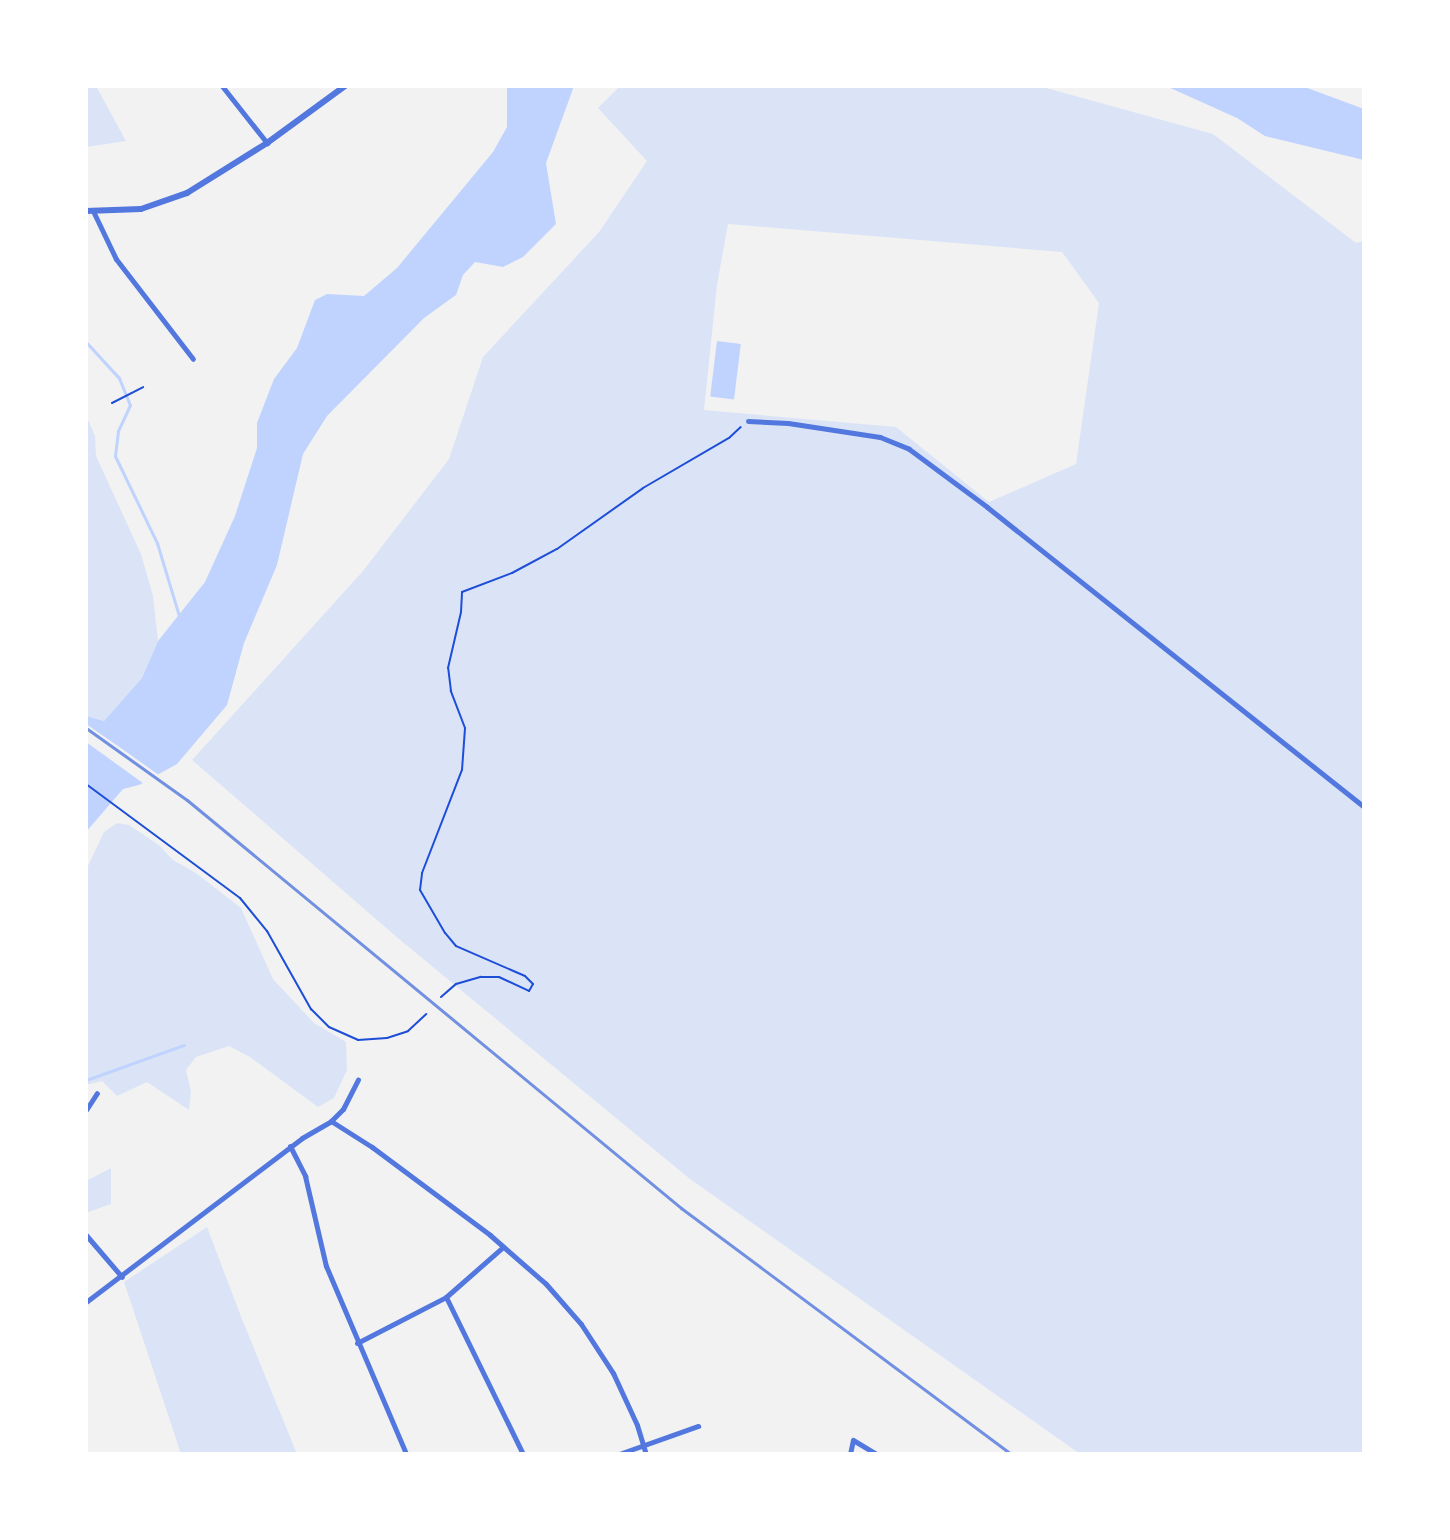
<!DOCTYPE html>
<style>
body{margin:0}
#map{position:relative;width:1450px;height:1540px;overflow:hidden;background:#f2f2f2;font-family:Ubuntu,sans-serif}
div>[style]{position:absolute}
.green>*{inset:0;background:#dbe4f7}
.water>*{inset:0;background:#bfd3fe;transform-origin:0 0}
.pier>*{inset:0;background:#f2f2f2}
.stream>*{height:3px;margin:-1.5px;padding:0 1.5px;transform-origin:1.5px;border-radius:1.5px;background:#bfd3fe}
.path>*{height:2px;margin:-1px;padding:0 1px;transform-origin:1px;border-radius:1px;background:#1d4ed8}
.minor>*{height:5px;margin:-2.5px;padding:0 2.5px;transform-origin:2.5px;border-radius:2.5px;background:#5277de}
.tertiary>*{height:6px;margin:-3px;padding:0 3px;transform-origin:3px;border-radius:3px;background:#5277de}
.rail>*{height:3px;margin:-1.5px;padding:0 1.5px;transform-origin:1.5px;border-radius:1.5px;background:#7290e2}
span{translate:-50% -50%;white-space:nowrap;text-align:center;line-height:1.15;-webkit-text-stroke:8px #fff;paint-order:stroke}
.frame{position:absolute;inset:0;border:88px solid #fff;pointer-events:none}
</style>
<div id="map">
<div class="green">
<i style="clip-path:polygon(86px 86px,96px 86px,126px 141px,86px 147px)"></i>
<i style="clip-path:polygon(evenodd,620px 86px,1039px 86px,1213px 134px,1356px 243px,1364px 241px,1364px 1454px,1080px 1454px,690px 1179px,399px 939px,192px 760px,363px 571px,449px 459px,483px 357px,599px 232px,647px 161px,598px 108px,620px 86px,728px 224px,1062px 252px,1099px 303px,1076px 464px,989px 502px,896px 427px,704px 410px,717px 285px,728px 224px)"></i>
<i style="clip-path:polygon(86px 415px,95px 436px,96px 456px,141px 554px,153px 596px,158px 641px,142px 678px,104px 721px,86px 716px)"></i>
<i style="clip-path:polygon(117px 823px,129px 825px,159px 845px,173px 860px,196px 873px,241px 908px,273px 979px,314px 1023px,346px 1042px,347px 1070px,334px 1098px,318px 1107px,250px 1057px,229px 1046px,196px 1057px,186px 1070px,191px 1092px,189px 1110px,147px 1082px,117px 1096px,102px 1081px,86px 1085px,86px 870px,104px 832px)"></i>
<i style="clip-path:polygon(111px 1168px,111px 1204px,86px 1213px,86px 1181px)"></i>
<i style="clip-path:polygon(207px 1227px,242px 1319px,297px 1454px,181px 1454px,124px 1282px)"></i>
</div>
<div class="water">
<i style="clip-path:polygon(507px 86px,574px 86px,546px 163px,556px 224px,523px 257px,503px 267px,475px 262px,463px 275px,456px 295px,424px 318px,327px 416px,303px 454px,277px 565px,244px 643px,227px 705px,177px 764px,139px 785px,123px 789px,86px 832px,86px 716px,104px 721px,142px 678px,158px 641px,205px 582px,235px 516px,257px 448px,257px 423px,274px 379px,297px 348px,315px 300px,327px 294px,364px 296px,397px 268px,493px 152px,507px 127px)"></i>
<i style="clip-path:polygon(1166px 86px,1302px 86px,1364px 109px,1364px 160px,1265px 136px,1237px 118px)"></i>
<i style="left:717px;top:341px;width:24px;height:56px;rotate:7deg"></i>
</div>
<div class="pier">
<i style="clip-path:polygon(86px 724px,118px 746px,163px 778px,147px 786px,86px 742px)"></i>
</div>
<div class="stream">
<i style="left:86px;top:342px;width:49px;rotate:47.5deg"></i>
<i style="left:119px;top:378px;width:29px;rotate:68deg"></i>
<i style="left:130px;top:405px;width:29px;rotate:115deg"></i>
<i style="left:118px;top:431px;width:25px;rotate:97deg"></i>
<i style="left:115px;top:456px;width:97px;rotate:64.2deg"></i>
<i style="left:157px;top:543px;width:79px;rotate:73.2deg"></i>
<i style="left:86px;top:1080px;width:104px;rotate:-19.7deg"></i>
</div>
<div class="path">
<i style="left:112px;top:403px;width:35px;rotate:-27deg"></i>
<i style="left:86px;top:784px;width:192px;rotate:36.5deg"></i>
<i style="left:240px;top:898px;width:43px;rotate:50.7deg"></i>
<i style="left:267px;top:931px;width:90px;rotate:60.6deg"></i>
<i style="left:311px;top:1009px;width:25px;rotate:45deg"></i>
<i style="left:329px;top:1027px;width:32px;rotate:24deg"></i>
<i style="left:358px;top:1040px;width:29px;rotate:-4deg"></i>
<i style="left:387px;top:1038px;width:22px;rotate:-18deg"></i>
<i style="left:408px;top:1031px;width:25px;rotate:-43deg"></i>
<i style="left:441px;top:997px;width:20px;rotate:-41deg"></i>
<i style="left:456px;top:984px;width:26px;rotate:-16deg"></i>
<i style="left:481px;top:977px;width:18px"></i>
<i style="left:499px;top:977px;width:33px;rotate:25deg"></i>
<i style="left:529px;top:991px;width:8px;rotate:-60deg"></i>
<i style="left:533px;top:984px;width:11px;rotate:-135deg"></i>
<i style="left:525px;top:976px;width:75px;rotate:-156.5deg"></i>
<i style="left:456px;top:946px;width:17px;rotate:-130deg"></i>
<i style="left:445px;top:933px;width:50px;rotate:-120.2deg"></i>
<i style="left:420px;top:890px;width:17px;rotate:-83deg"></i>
<i style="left:422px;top:873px;width:110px;rotate:-68.8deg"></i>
<i style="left:462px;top:770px;width:42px;rotate:-85.9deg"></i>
<i style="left:465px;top:728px;width:40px;rotate:-111deg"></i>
<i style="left:451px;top:691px;width:23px;rotate:-97deg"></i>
<i style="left:448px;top:668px;width:57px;rotate:-76.9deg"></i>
<i style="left:461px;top:612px;width:20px;rotate:-87deg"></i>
<i style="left:462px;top:592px;width:53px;rotate:-20.8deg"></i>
<i style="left:512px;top:573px;width:51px;rotate:-28.1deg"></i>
<i style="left:557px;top:549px;width:105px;rotate:-35.3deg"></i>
<i style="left:643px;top:488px;width:99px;rotate:-30.2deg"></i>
<i style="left:729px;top:438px;width:16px;rotate:-43deg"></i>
</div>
<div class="minor">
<i style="left:222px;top:86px;width:73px;rotate:51.7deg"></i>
<i style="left:93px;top:211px;width:53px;rotate:64.4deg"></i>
<i style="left:116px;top:259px;width:126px;rotate:52.4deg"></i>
<i style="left:748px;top:421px;width:40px;rotate:2.9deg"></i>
<i style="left:788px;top:423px;width:93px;rotate:8.7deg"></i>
<i style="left:880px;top:437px;width:31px;rotate:22deg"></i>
<i style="left:909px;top:449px;width:97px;rotate:36.6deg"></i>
<i style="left:987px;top:507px;width:482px;rotate:38.5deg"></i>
<i style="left:86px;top:1110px;width:20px;rotate:-57deg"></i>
<i style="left:331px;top:1121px;width:49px;rotate:32.4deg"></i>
<i style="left:372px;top:1147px;width:147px;rotate:36.7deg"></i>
<i style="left:490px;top:1235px;width:74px;rotate:41.2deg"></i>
<i style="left:546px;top:1284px;width:53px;rotate:48.8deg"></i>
<i style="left:581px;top:1324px;width:59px;rotate:56.9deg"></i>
<i style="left:613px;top:1373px;width:57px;rotate:65.2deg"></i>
<i style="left:637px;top:1425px;width:30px;rotate:73deg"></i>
<i style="left:290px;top:1146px;width:34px;rotate:63deg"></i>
<i style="left:305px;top:1176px;width:92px;rotate:76.9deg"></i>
<i style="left:326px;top:1266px;width:204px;rotate:66.9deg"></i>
<i style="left:86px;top:1235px;width:55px;rotate:49.4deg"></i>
<i style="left:446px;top:1297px;width:175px;rotate:63.9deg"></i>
<i style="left:86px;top:1302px;width:271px;rotate:-37.2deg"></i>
<i style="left:302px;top:1138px;width:34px;rotate:-30deg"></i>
<i style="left:331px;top:1121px;width:17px;rotate:-45deg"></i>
<i style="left:343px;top:1109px;width:33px;rotate:-63deg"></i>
<i style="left:357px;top:1343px;width:100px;rotate:-27.3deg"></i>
<i style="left:446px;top:1297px;width:76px;rotate:-41.3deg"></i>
<i style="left:619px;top:1454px;width:84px;rotate:-19.5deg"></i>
<i style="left:850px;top:1454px;width:14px;rotate:-78deg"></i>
<i style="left:853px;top:1440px;width:27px;rotate:31deg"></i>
</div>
<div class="tertiary">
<i style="left:86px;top:211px;width:55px;rotate:-2.1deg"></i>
<i style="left:141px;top:209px;width:49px;rotate:-19.2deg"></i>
<i style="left:187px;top:193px;width:94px;rotate:-32deg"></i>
<i style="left:267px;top:143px;width:97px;rotate:-36.2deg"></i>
</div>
<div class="rail">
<i style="left:86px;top:728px;width:124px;rotate:35.5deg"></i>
<i style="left:187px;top:800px;width:641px;rotate:39.55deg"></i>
<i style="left:681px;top:1208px;width:412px;rotate:36.7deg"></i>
</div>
<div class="frame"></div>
</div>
